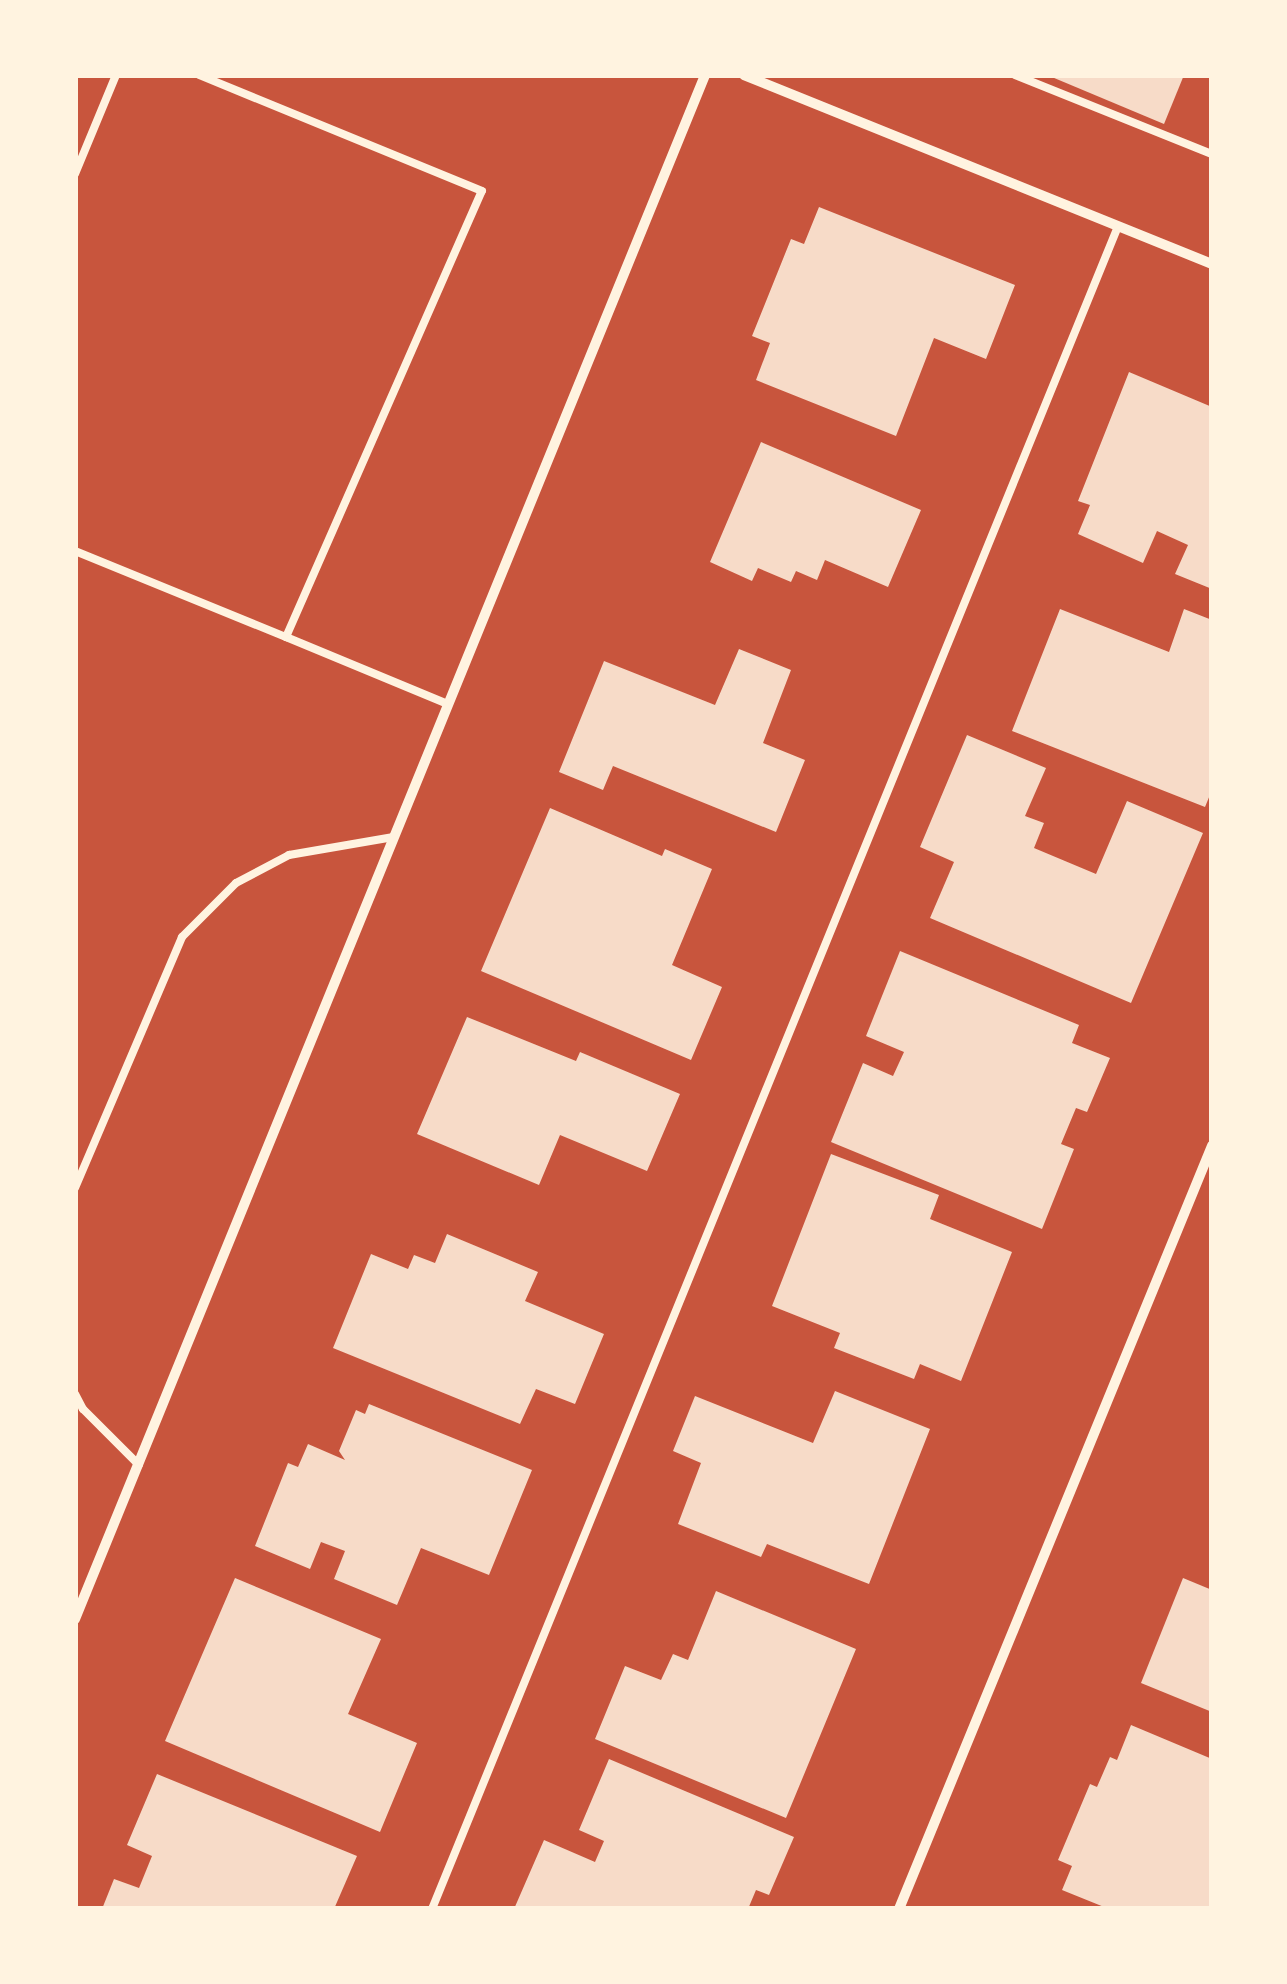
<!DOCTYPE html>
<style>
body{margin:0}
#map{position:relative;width:1287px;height:1984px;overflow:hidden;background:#c8553d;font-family:Raleway,sans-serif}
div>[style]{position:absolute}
.building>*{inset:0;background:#f7dbc8}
.service>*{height:8px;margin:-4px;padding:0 4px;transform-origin:4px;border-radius:4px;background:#fff3e0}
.minor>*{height:10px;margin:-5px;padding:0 5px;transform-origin:5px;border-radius:5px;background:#fff3e0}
span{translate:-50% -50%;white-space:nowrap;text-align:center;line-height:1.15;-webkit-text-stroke:9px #fff3e0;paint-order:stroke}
.frame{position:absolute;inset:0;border:78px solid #fff3e0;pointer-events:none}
</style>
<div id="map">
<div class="building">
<i style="clip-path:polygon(1047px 75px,1184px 75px,1164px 124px)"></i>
<i style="clip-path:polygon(819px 207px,1015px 285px,986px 359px,934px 338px,896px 436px,756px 380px,770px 343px,752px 336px,791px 239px,804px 244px)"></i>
<i style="clip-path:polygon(1129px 372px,1212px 407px,1212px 589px,1175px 574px,1188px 545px,1157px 531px,1143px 563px,1078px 534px,1090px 505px,1078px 501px)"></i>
<i style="clip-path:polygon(761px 442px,921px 510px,888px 587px,825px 560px,817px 580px,796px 571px,791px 582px,758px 568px,752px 581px,710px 562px)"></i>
<i style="clip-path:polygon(1060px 609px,1169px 652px,1184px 609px,1212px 620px,1212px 790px,1205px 807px,1012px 731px)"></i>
<i style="clip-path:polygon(739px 649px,791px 670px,763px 743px,805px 760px,776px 832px,613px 766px,603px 790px,559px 772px,604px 661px,715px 705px)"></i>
<i style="clip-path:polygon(967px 735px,1046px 768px,1025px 816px,1044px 823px,1034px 848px,1096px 874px,1127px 801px,1203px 833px,1131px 1003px,930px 918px,954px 862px,920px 847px)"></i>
<i style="clip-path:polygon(550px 808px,662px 856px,665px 849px,712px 869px,672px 965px,722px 987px,691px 1060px,481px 971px)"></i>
<i style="clip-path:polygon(900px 951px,1079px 1025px,1072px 1043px,1110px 1058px,1087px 1112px,1076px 1108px,1061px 1144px,1074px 1149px,1042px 1229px,831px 1142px,863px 1063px,893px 1076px,904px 1052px,866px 1036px)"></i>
<i style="clip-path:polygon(467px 1017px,576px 1061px,580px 1052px,680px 1094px,647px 1171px,560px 1135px,539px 1185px,417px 1134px)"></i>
<i style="clip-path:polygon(831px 1154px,939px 1195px,930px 1219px,1012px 1252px,961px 1381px,920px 1364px,914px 1379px,834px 1348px,840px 1333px,772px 1306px)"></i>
<i style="clip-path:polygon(447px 1234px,538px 1272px,525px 1301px,604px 1334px,575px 1404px,536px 1389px,520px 1424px,333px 1348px,371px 1254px,408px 1269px,414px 1255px,435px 1263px)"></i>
<i style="clip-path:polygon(835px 1391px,930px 1429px,869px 1584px,767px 1544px,761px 1557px,678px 1524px,701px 1463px,673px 1451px,695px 1396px,813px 1443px)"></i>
<i style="clip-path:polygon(369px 1404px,532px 1470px,489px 1575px,421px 1548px,397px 1605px,334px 1579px,345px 1551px,321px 1542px,310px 1569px,255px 1546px,288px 1463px,298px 1467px,308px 1444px,345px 1460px,339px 1451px,356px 1410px,365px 1414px)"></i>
<i style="clip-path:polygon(235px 1578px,381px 1639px,348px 1714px,417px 1743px,380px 1832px,165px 1741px)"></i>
<i style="clip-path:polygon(1183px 1578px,1212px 1590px,1212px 1712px,1141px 1683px)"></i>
<i style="clip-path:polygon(716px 1591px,856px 1649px,786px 1818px,595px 1739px,625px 1666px,661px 1680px,673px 1654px,688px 1660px)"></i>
<i style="clip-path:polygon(1131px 1725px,1212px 1759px,1212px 1909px,1109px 1909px,1062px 1890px,1072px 1866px,1058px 1860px,1090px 1784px,1097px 1787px,1110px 1757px,1117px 1760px)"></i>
<i style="clip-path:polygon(609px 1759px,794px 1837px,769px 1895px,756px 1890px,748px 1909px,514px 1909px,544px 1840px,595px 1862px,604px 1841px,579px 1830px)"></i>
<i style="clip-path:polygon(157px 1774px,357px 1856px,334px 1909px,102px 1909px,114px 1879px,139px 1888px,152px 1856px,127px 1845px)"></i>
</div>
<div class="service">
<i style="left:1015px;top:75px;width:212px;rotate:21.9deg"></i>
<i style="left:75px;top:174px;width:107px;rotate:-67.5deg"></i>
<i style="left:75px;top:551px;width:228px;rotate:22.2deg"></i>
<i style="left:286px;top:637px;width:487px;rotate:-66.3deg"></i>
<i style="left:482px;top:191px;width:306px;rotate:-157.7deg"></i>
<i style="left:286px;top:637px;width:175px;rotate:22.5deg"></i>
<i style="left:75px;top:1188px;width:273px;rotate:-66.9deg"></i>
<i style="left:182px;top:937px;width:76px;rotate:-45deg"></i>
<i style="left:236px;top:883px;width:60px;rotate:-27.8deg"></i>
<i style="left:289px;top:855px;width:106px;rotate:-9.8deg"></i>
<i style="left:75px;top:1394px;width:17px;rotate:62deg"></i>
<i style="left:83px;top:1409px;width:79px;rotate:45deg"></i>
<i style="left:432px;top:1909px;width:1817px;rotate:-67.82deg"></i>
</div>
<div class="minor">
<i style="left:744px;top:75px;width:505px;rotate:21.99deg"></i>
<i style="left:75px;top:1619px;width:1668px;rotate:-67.8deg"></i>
<i style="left:899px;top:1909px;width:825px;rotate:-67.7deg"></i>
</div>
<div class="frame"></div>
</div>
